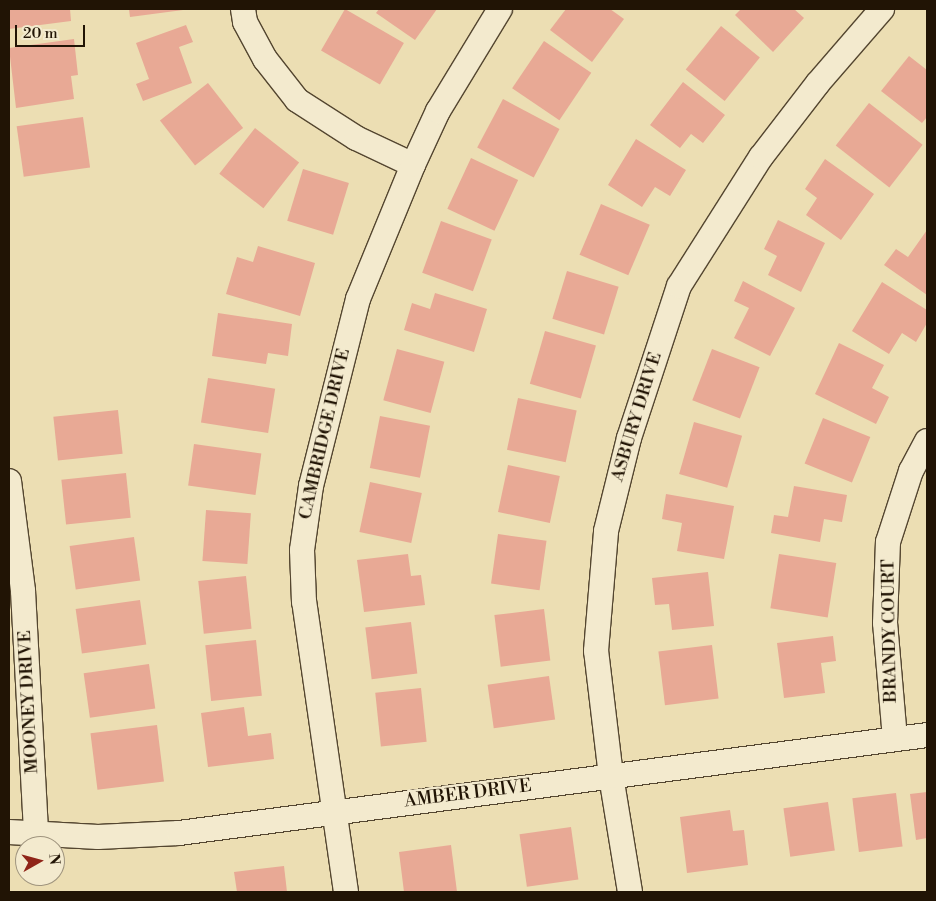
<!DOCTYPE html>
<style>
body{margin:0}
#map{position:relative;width:936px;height:901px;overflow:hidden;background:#ecdeb3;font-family:"Libre Bodoni",serif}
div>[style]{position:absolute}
.building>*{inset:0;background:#e8a995;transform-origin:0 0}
.roads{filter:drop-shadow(1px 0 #544630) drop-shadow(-1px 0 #544630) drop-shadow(0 1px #544630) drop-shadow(0 -1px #544630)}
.minor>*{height:24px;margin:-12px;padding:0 12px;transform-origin:12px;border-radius:12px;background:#f3eace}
span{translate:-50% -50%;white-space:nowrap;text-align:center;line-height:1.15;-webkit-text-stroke:4.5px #f3eace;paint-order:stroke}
.street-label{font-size:18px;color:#211405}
.frame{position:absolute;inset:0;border:10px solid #211405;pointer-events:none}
.north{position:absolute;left:15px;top:836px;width:50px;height:50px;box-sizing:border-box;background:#f3eace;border:1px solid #9f947e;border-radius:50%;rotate:83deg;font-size:14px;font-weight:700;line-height:20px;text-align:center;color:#211405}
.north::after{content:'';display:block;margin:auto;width:18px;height:22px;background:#8f2418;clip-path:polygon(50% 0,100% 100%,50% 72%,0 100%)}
.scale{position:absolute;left:15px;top:25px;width:70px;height:22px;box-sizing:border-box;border:2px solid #211405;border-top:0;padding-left:6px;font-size:15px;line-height:18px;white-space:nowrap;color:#211405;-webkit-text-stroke:4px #f3eace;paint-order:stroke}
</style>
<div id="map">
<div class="building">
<i style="clip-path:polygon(9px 9px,70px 9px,71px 21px,9px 29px)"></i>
<i style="clip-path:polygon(129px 9px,183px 9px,183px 10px,130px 17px)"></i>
<i style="left:345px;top:9px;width:68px;height:48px;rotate:30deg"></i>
<i style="clip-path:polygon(379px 9px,437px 9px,415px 40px,376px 13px)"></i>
<i style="clip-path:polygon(566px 9px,610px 9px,624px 19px,592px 62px,550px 30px)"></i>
<i style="clip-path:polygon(741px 9px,794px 9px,804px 18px,773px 52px,735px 15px)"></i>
<i style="clip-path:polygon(186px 25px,193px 42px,179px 47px,192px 83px,143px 101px,136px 84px,149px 79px,136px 43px)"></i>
<i style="left:721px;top:26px;width:50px;height:56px;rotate:39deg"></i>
<i style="clip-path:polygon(74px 39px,78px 75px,71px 76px,74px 99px,16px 108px,9px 48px)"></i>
<i style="left:544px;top:41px;width:57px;height:57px;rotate:34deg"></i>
<i style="clip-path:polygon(909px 56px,927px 70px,927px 117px,922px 123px,881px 91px)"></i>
<i style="clip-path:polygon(683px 82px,725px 115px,703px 143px,691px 134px,680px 148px,650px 125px)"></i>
<i style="left:208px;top:83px;width:57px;height:61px;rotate:52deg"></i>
<i style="left:503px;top:99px;width:64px;height:55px;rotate:28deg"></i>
<i style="left:869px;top:103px;width:68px;height:54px;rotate:38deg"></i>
<i style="left:83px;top:117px;width:51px;height:67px;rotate:82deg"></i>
<i style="left:255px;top:128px;width:56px;height:58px;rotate:38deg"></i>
<i style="clip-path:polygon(636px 139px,686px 170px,670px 196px,655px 187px,642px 207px,608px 185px)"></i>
<i style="left:471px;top:158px;width:52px;height:56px;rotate:25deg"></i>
<i style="clip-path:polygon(825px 159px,874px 194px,841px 240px,806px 215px,817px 198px,805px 189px)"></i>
<i style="left:303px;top:169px;width:48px;height:54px;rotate:17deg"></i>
<i style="left:601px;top:204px;width:53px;height:55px;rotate:23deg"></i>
<i style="clip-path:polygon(778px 220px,825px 243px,801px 292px,768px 275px,777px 256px,764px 249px)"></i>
<i style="left:441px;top:221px;width:54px;height:55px;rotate:20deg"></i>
<i style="clip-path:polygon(927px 230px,927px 295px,884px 265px,896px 249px,908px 257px)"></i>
<i style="clip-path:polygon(258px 246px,315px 263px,300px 316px,226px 294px,237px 257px,253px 262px)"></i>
<i style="left:567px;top:271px;width:54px;height:50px;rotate:17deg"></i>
<i style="clip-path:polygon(743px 281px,795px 308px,770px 356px,734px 338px,749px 308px,734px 301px)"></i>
<i style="clip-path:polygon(882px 282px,927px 310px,927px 323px,916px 342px,902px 333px,889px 354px,852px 331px)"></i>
<i style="clip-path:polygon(435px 293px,487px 309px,474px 352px,404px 330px,412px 303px,430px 309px)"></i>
<i style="clip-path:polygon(218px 313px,292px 324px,288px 356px,268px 353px,266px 364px,212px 356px)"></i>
<i style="left:545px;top:331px;width:53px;height:55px;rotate:16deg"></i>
<i style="clip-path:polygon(839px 343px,884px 365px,872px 388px,889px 397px,876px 424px,815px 394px)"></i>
<i style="left:397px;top:349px;width:49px;height:53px;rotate:15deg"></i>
<i style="left:712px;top:349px;width:51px;height:55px;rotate:21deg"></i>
<i style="left:208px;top:378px;width:68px;height:45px;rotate:9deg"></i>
<i style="left:518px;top:398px;width:60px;height:53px;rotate:12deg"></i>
<i style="left:118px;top:410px;width:44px;height:65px;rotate:84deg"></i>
<i style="left:380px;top:416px;width:51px;height:53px;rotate:11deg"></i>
<i style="left:823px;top:418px;width:51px;height:49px;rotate:22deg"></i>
<i style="left:694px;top:422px;width:50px;height:54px;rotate:16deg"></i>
<i style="left:194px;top:444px;width:68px;height:42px;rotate:8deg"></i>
<i style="left:508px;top:465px;width:53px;height:48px;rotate:12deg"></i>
<i style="left:126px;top:473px;width:45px;height:65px;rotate:84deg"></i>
<i style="left:370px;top:482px;width:53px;height:51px;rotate:12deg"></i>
<i style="clip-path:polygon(794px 486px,847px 495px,842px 522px,824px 519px,820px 542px,771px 533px,774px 515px,788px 517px)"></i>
<i style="clip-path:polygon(666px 494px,734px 506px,724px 559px,677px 551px,682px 523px,662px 519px)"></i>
<i style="left:206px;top:510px;width:45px;height:51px;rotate:4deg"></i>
<i style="left:498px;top:534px;width:49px;height:50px;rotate:8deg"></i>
<i style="left:134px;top:537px;width:44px;height:65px;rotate:82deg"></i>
<i style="clip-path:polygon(408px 554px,411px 576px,421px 575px,425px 605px,364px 612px,357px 560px)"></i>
<i style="left:779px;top:554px;width:58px;height:55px;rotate:9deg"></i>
<i style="clip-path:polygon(708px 572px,714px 626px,672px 630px,669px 604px,655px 605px,652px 578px)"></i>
<i style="left:246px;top:576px;width:53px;height:48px;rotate:84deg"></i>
<i style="left:140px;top:600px;width:45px;height:65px;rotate:82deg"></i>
<i style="left:544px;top:609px;width:52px;height:50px;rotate:83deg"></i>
<i style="left:411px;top:622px;width:52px;height:46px;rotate:83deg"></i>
<i style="clip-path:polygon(833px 636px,836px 661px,821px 663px,825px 693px,784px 698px,777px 643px)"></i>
<i style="left:256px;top:640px;width:56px;height:51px;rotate:84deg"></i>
<i style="left:712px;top:645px;width:54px;height:54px;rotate:83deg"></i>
<i style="left:149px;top:664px;width:45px;height:66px;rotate:82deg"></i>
<i style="left:549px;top:676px;width:44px;height:62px;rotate:82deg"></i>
<i style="left:421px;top:688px;width:54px;height:46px;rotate:84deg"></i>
<i style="clip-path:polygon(244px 707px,248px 736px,271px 733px,274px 759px,208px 767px,201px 713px)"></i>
<i style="left:157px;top:725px;width:57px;height:67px;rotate:83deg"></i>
<i style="clip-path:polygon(927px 792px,927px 838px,916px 840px,910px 794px)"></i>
<i style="left:896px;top:793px;width:54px;height:44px;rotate:83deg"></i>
<i style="left:828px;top:802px;width:49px;height:45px;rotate:82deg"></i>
<i style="clip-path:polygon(730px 810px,733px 831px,744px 830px,748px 865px,687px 873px,680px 817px)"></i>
<i style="left:571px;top:827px;width:53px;height:52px;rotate:82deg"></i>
<i style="clip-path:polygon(451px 845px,457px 892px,404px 892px,399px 852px)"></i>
<i style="clip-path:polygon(284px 866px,287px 892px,237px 892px,234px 872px)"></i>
</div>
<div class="roads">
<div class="minor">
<i style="left:243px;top:9px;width:13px;rotate:81deg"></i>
<i style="left:245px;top:22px;width:42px;rotate:61.6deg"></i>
<i style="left:265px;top:59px;width:52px;rotate:52deg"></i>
<i style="left:297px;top:100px;width:70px;rotate:32.8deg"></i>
<i style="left:356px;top:138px;width:63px;rotate:25.3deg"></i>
<i style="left:9px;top:481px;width:111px;rotate:82.7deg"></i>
<i style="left:23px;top:591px;width:242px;rotate:86.9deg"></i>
<i style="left:895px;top:739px;width:116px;rotate:-94.9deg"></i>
<i style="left:885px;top:623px;width:81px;rotate:-87.9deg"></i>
<i style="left:888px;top:542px;width:75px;rotate:-72.1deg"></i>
<i style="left:911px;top:471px;width:34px;rotate:-62deg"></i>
<i style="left:9px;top:832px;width:89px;rotate:3.2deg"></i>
<i style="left:98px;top:837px;width:81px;rotate:-2.8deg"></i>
<i style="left:179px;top:833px;width:754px;rotate:-7.46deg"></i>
<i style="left:346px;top:892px;width:293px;rotate:-98.2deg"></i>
<i style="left:304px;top:602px;width:52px;rotate:-92.2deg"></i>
<i style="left:302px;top:550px;width:65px;rotate:-82deg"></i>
<i style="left:311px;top:486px;width:193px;rotate:-75.9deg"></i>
<i style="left:358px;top:299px;width:145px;rotate:-67.7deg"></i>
<i style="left:413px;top:165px;width:60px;rotate:-65.2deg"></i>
<i style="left:438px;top:111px;width:119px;rotate:-58.7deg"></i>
<i style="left:630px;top:892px;width:118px;rotate:-99.3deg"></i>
<i style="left:611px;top:776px;width:126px;rotate:-96.8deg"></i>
<i style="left:596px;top:651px;width:120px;rotate:-85.2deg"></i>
<i style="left:606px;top:531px;width:96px;rotate:-76.1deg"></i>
<i style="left:629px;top:438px;width:160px;rotate:-71.8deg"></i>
<i style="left:679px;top:286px;width:153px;rotate:-57.6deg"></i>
<i style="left:761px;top:157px;width:93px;rotate:-52.4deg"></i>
<i style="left:818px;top:83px;width:98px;rotate:-49.1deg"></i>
</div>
</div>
<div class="street-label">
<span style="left:637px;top:417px;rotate:-73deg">ASBURY DRIVE</span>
<span style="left:325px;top:434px;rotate:-77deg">CAMBRIDGE DRIVE</span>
<span style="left:890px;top:631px;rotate:-91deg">BRANDY COURT</span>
<span style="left:29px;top:702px;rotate:-93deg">MOONEY DRIVE</span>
<span style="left:468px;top:794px;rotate:-7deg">AMBER DRIVE</span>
</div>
<div class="frame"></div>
<div class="north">N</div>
<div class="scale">20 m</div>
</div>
